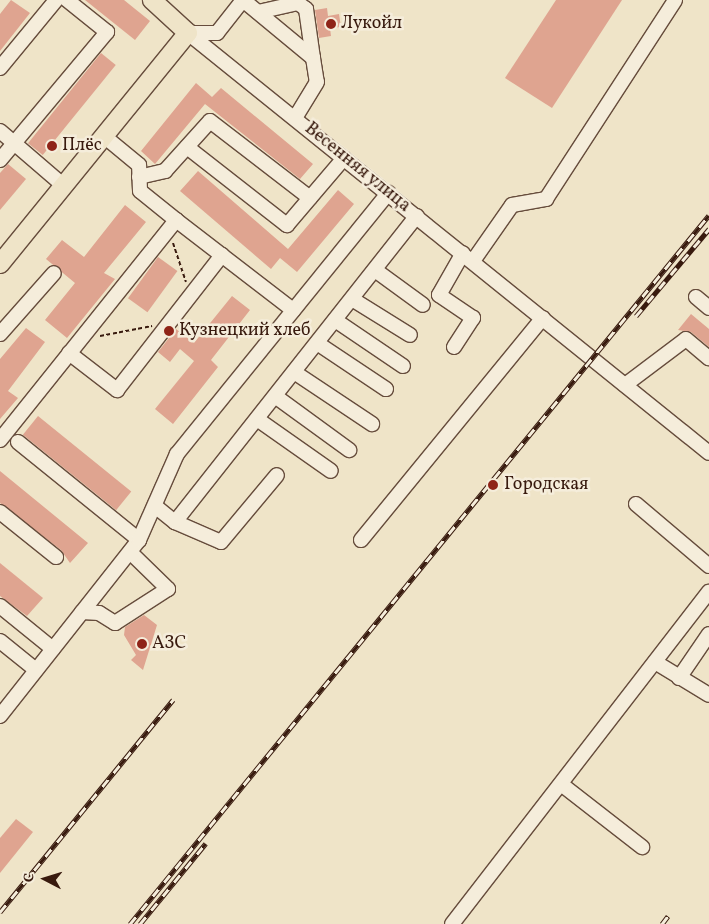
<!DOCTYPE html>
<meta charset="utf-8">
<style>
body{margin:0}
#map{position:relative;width:709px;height:924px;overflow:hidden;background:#efe4c8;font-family:Vollkorn,serif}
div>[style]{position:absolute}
.building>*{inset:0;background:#dfa490;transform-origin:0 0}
.path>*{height:2px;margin-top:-1px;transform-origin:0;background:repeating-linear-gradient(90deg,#381a0e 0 4px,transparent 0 6.5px)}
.roads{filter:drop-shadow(1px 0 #664c3c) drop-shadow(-1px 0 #664c3c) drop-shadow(0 1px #664c3c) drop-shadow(0 -1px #664c3c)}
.minor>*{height:14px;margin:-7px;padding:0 7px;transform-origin:7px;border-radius:7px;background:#f5eddb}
.major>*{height:18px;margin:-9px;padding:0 9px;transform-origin:9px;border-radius:9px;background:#efe4c8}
.rail>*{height:5px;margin-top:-2.5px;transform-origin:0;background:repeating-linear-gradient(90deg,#f5eddb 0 9px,#381a0e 0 18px);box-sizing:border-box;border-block:1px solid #381a0e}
.dots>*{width:14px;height:14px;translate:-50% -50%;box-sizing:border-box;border:2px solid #f5eddb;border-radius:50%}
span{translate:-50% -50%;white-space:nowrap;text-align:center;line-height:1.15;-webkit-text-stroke:5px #f5eddb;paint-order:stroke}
.poi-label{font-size:18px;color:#381a0e}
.left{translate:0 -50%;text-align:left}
.street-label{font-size:18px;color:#381a0e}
.north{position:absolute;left:20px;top:854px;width:50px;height:50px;-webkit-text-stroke:4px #f5eddb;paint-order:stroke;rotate:275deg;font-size:14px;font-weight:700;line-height:20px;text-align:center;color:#381a0e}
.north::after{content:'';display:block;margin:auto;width:18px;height:22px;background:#381a0e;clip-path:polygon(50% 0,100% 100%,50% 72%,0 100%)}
</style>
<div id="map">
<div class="building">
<i style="clip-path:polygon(11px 0,30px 13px,0 51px,0 14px)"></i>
<i style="clip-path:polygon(85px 0,124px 0,150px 21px,135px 40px)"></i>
<i style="clip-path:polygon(556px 0,622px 0,552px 108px,505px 78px)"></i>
<i style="clip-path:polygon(327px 8px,328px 16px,339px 14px,341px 27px,330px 28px,331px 36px,319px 38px,315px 10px)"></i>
<i style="left:101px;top:53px;width:19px;height:116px;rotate:39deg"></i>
<i style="clip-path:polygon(196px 83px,212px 97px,221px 88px,313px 164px,300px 179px,205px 104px,155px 164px,141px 151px)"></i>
<i style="clip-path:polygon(8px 164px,26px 179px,0 210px,0 173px)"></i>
<i style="clip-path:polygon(198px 171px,288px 249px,338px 190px,354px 204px,297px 272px,280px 258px,271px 269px,180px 191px)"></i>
<i style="clip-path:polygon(125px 205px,146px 222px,104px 273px,115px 279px,67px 338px,45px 320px,75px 283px,46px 259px,62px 240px,84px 257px)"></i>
<i style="left:158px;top:257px;width:24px;height:51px;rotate:36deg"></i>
<i style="clip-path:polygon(232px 296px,250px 310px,211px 360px,218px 367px,173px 424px,155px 409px,194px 361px,180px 349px,170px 362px,158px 352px,176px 329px,194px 343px)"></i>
<i style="clip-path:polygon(691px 314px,709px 329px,709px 347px,691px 332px,678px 330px)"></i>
<i style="clip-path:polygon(26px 328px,45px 342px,8px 391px,18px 398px,0 419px,0 359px)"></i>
<i style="left:38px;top:416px;width:120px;height:24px;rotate:39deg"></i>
<i style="clip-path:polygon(0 471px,88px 543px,70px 563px,61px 550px,0 503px)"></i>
<i style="clip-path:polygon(0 563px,43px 598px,27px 616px,0 596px)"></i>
<i style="clip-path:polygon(144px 615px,157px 625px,143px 670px,131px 660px,136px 655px,124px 635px,125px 627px)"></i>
<i style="clip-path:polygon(16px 819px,33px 832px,0 873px,0 838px)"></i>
</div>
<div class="path">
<i style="left:173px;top:243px;width:41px;rotate:71.6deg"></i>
<i style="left:100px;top:336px;width:53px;rotate:-10.9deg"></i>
</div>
<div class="roads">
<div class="minor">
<i style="left:243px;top:0;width:91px;rotate:39.6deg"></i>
<i style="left:313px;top:58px;width:24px;rotate:81deg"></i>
<i style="left:317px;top:82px;width:42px;rotate:121.4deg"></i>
<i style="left:258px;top:12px;width:41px;rotate:-12.7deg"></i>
<i style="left:298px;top:3px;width:10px;rotate:37deg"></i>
<i style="left:306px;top:9px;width:49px;rotate:81.9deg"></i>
<i style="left:188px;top:33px;width:669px;rotate:38.87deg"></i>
<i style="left:188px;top:33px;width:29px"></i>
<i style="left:217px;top:33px;width:42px;rotate:-51.8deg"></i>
<i style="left:0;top:68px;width:88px;rotate:-50.5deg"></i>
<i style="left:0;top:131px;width:84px;rotate:40.7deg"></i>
<i style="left:187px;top:147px;width:127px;rotate:38deg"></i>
<i style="left:287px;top:225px;width:88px;rotate:-49.6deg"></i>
<i style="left:0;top:160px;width:167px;rotate:-50.1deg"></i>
<i style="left:107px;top:32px;width:51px;rotate:-141.3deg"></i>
<i style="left:139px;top:177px;width:27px;rotate:-13deg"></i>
<i style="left:165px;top:171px;width:67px;rotate:-48deg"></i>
<i style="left:210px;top:121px;width:126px;rotate:37.6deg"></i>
<i style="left:176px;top:220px;width:148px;rotate:37.6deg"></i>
<i style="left:473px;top:261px;width:68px;rotate:-55.1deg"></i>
<i style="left:512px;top:205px;width:35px;rotate:-10deg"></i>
<i style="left:546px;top:199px;width:237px;rotate:-57deg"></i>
<i style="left:375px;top:270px;width:59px;rotate:36.1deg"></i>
<i style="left:696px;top:297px;width:17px;rotate:40deg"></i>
<i style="left:352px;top:299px;width:68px;rotate:31.8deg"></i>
<i style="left:335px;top:320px;width:82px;rotate:34.1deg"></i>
<i style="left:0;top:334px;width:81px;rotate:-48.5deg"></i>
<i style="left:317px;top:343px;width:83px;rotate:33.7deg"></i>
<i style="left:454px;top:347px;width:35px;rotate:-57deg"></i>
<i style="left:473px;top:318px;width:41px;rotate:-145.9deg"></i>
<i style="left:439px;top:295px;width:48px;rotate:-60.3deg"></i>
<i style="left:69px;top:353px;width:61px;rotate:37.6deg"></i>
<i style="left:117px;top:390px;width:171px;rotate:-52.1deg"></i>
<i style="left:294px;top:372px;width:94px;rotate:33.7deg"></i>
<i style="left:625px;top:385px;width:76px;rotate:-37deg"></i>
<i style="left:686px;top:339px;width:30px;rotate:40deg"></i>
<i style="left:275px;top:396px;width:92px;rotate:36.1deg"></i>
<i style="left:257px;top:419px;width:90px;rotate:35.1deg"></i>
<i style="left:0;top:440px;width:282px;rotate:-51.3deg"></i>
<i style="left:176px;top:220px;width:46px;rotate:-141.1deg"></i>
<i style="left:140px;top:191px;width:26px;rotate:-92deg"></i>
<i style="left:139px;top:165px;width:45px;rotate:-140.4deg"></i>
<i style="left:18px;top:442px;width:156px;rotate:39deg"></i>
<i style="left:636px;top:504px;width:96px;rotate:40.3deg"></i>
<i style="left:155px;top:506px;width:26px;rotate:39deg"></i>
<i style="left:175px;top:522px;width:50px;rotate:23.5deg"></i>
<i style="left:221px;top:542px;width:87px;rotate:-50.1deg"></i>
<i style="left:0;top:512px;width:72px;rotate:38.8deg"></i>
<i style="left:175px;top:522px;width:390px;rotate:-51.7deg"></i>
<i style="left:361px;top:540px;width:287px;rotate:-50.7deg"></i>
<i style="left:0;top:606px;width:68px;rotate:39.1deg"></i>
<i style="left:82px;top:612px;width:17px;rotate:3deg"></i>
<i style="left:99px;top:613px;width:19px;rotate:32deg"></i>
<i style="left:115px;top:623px;width:63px;rotate:-32.7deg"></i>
<i style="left:168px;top:589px;width:53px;rotate:-135.8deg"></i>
<i style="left:0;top:641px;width:46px;rotate:38.9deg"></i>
<i style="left:655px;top:662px;width:63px;rotate:31.4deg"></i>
<i style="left:679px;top:678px;width:53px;rotate:-55.7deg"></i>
<i style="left:0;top:716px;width:224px;rotate:-51.7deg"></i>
<i style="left:139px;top:540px;width:94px;rotate:-66.2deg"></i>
<i style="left:177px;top:454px;width:336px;rotate:-51deg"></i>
<i style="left:561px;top:784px;width:103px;rotate:37.9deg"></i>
<i style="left:452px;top:924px;width:420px;rotate:-52.3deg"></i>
</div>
<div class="major">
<i style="left:0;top:264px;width:298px;rotate:-50.9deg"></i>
<i style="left:188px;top:33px;width:49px;rotate:-137.5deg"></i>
</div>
</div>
<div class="rail">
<i style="left:636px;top:316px;width:114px;rotate:-50deg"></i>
<i style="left:0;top:912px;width:274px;rotate:-50.8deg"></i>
<i style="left:130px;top:924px;width:915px;rotate:-50.76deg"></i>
<i style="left:140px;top:924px;width:104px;rotate:-50.8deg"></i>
<i style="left:662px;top:924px;width:10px;rotate:-53deg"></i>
</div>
<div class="dots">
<i style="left:331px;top:24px;background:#8f2418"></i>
<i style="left:52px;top:146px;background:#8f2418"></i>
<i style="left:169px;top:331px;background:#8f2418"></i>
<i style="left:493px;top:485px;background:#8f2418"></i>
<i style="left:142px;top:644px;background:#8f2418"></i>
</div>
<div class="poi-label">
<span class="left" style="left:341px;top:24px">Лукойл</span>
<span class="left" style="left:62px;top:146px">Плёс</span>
<span class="left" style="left:179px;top:331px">Кузнецкий хлеб</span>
<span class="left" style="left:504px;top:485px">Городская</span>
<span class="left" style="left:152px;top:644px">АЗС</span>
</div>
<div class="street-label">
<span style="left:357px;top:168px;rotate:39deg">Весенняя улица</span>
</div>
<div class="north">С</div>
</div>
